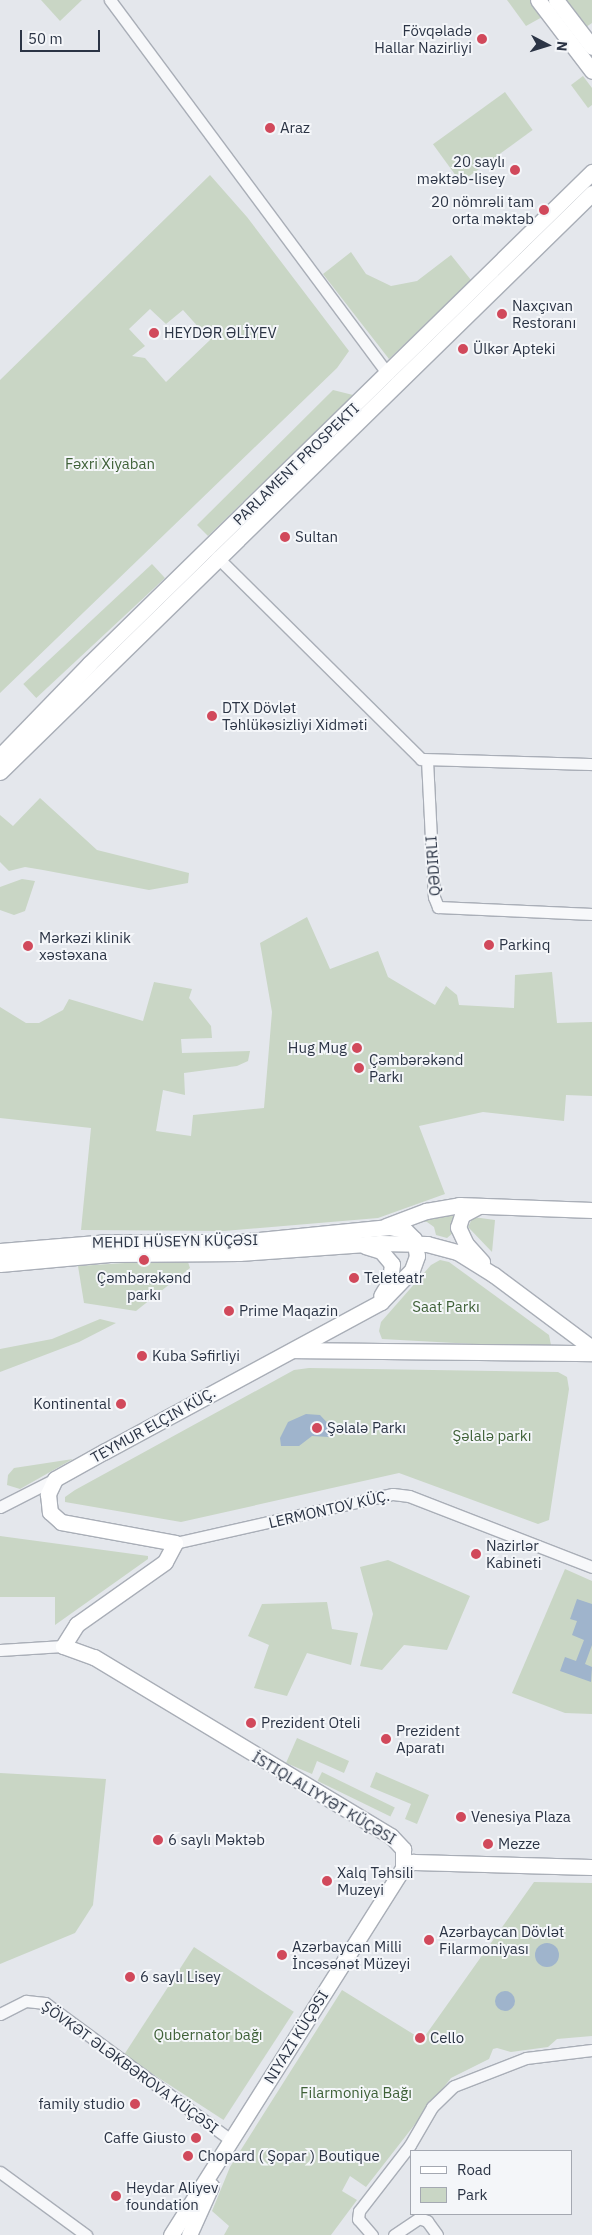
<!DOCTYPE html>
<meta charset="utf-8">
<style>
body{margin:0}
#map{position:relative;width:592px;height:2235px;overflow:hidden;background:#e4e7ec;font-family:"IBM Plex Sans",sans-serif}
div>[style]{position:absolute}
.green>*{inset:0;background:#c9d6c5;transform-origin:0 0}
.water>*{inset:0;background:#9fb4cc}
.round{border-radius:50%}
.roads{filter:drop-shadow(1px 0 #a9aeb7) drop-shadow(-1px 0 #a9aeb7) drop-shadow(0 1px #a9aeb7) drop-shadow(0 -1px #a9aeb7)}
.minor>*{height:11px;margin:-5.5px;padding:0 5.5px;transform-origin:5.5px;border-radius:5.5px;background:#f7f8fa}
.major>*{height:15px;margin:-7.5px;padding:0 7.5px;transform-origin:7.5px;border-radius:7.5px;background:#fff}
.dots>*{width:14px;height:14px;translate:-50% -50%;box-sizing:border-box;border:2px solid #f4f6f9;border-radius:50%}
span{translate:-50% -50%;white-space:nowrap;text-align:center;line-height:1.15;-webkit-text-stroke:4px #f4f6f9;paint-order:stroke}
.poi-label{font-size:15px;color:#2b3445}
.right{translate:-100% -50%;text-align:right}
.left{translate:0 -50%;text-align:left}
.park-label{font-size:15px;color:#3f6138}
.street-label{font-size:15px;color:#2b3445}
.legend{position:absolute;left:410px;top:2150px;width:162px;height:65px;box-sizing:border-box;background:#f4f6f9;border:1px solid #a4a8b1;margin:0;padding:6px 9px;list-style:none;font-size:15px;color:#2b3445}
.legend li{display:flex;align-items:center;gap:10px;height:25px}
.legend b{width:25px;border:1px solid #a4a8b1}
.north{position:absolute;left:522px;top:20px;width:50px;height:50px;-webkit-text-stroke:4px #f4f6f9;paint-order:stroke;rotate:95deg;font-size:14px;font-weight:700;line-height:20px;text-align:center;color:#2b3445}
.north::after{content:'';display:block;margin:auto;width:18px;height:22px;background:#2b3445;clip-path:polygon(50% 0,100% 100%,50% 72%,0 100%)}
.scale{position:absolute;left:20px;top:30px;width:80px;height:22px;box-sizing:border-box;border:2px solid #2b3445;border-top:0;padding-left:6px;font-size:15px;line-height:18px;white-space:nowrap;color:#2b3445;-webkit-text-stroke:4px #f4f6f9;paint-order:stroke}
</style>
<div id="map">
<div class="green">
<i style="clip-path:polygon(41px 0,82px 0,60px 21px)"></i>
<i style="clip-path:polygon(507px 0,533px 0,544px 16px,526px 26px)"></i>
<i style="clip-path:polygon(566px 0,592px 0,592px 23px,586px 27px)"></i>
<i style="clip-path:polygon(583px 76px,592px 88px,592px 105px,588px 108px,571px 85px)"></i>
<i style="left:505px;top:92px;width:47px;height:89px;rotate:54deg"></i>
<i style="clip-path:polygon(evenodd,210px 175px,247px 217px,349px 351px,337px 368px,0 693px,0 380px,210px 175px,150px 309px,166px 324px,183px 310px,210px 340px,166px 382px,145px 358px,132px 356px,145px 346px,129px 329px,150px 309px)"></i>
<i style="clip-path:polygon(351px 252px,366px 274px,391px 286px,417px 281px,451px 255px,471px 280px,389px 359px,323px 274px)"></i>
<i style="clip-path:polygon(333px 390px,353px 395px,208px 536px,197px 525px)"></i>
<i style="left:152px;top:564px;width:19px;height:176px;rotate:47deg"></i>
<i style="clip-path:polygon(40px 798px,97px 850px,189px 873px,188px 883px,149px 890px,43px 870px,25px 867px,9px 871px,0 862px,0 815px,13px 826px)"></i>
<i style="clip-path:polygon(22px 879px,35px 881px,25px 911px,14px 915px,0 910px,0 887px)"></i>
<i style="clip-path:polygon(307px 917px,330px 969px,378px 951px,388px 977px,435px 1005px,446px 986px,457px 995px,459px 1005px,514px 1008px,515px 975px,552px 972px,557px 1023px,592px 1022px,592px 1096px,566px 1095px,564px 1121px,483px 1112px,419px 1126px,445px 1194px,378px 1218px,224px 1231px,81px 1230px,91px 1128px,0 1118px,0 1007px,26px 1023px,39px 1023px,63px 1010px,69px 999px,143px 1021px,154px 982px,192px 989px,189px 998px,211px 1026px,212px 1038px,181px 1039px,182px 1053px,250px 1051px,248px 1061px,237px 1066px,184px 1073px,185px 1095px,163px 1090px,156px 1131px,191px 1136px,193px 1115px,264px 1108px,272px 1012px,260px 943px)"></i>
<i style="clip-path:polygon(459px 1209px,451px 1223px,453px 1233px,447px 1238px,436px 1235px,434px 1227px,427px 1222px,416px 1220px)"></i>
<i style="clip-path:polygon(473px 1217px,495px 1220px,492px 1252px,468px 1227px)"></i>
<i style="clip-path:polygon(187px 1259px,190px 1268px,136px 1311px,84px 1303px,78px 1266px)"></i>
<i style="clip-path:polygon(440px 1260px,449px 1262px,549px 1335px,551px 1345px,544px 1348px,382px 1339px,379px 1331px,381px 1322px,431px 1265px)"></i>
<i style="clip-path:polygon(100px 1319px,116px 1323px,79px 1342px,0 1372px,0 1349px,52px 1339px)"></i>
<i style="clip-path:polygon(309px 1368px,558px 1372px,567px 1377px,569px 1389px,549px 1520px,538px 1524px,399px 1473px,181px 1522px,65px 1502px,65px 1497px,75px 1490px,294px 1370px)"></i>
<i style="clip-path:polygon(73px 1459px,20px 1489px,7px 1485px,8px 1475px,14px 1468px)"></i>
<i style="clip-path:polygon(0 1536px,148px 1556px,148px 1559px,55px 1625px,55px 1597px,0 1597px)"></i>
<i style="clip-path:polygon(388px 1560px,470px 1596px,447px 1650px,404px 1645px,382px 1670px,360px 1666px,373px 1614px,360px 1567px)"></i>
<i style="clip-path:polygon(565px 1569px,592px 1581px,592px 1714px,565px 1713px,512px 1693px)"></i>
<i style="clip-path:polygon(327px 1602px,332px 1629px,358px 1633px,351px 1665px,307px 1653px,287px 1696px,254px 1688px,269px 1645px,248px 1636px,262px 1604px)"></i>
<i style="clip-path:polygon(297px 1738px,349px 1761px,344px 1773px,317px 1761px,312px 1774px,286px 1763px)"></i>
<i style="left:322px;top:1772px;width:81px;height:10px;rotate:26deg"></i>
<i style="clip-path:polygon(376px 1772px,429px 1795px,417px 1824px,405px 1819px,411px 1804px,370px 1787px)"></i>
<i style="clip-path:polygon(0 1773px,106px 1779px,93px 1905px,75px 1933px,0 1964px)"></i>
<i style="clip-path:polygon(534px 1882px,592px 1883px,592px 2036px,557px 2039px,548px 2047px,511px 2052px,497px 2048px,493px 2049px,489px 2059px,451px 2078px,366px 2187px,350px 2176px,342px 2191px,357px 2200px,331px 2235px,224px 2235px,229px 2226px,212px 2211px,230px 2167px,342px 1990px,418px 2037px,425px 2036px)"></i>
<i style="left:194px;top:1947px;width:119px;height:129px;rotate:33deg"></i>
</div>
<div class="water">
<i style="clip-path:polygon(306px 1414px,320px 1415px,334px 1430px,329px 1437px,312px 1436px,299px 1446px,281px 1446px,280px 1438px,288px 1422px)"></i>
<i style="clip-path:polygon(577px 1599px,592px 1604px,592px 1645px,585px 1664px,592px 1667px,591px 1682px,560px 1671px,565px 1657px,576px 1661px,584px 1640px,572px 1635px,577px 1621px,570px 1619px)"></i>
<i class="round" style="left:535px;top:1943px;width:24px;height:24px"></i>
<i class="round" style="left:495px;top:1991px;width:20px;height:20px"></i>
</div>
<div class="roads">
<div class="minor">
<i style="left:110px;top:0;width:466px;rotate:53.4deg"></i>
<i style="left:217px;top:557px;width:287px;rotate:44.7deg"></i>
<i style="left:421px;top:759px;width:171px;rotate:1.7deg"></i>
<i style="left:427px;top:760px;width:137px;rotate:87.1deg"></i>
<i style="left:434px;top:897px;width:11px;rotate:68deg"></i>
<i style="left:438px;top:907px;width:154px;rotate:2.6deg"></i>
<i style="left:0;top:1507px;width:62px;rotate:-27deg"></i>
<i style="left:175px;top:1543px;width:223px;rotate:-12.7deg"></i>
<i style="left:393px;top:1494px;width:16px;rotate:7deg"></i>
<i style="left:409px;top:1496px;width:196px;rotate:21.2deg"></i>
<i style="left:0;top:1650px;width:63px;rotate:-3.6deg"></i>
<i style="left:0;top:2014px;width:29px;rotate:-27deg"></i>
<i style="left:26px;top:2001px;width:19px;rotate:6deg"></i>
<i style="left:45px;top:2003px;width:231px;rotate:36.4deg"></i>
<i style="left:0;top:2172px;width:107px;rotate:36.2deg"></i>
<i style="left:372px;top:2235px;width:21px;rotate:-131deg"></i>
<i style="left:358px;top:2219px;width:8px;rotate:-83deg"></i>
<i style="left:359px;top:2211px;width:83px;rotate:-52.3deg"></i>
<i style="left:410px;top:2145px;width:44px;rotate:-59.9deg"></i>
<i style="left:432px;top:2107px;width:30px;rotate:-44deg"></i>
<i style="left:454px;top:2086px;width:77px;rotate:-21.3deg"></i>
<i style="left:526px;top:2058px;width:66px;rotate:-6.9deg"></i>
<i style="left:394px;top:2235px;width:30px;rotate:-34deg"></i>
<i style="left:419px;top:2218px;width:9px;rotate:21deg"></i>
<i style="left:427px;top:2221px;width:17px;rotate:54deg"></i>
</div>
<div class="major">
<i style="left:538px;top:0;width:89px;rotate:52.7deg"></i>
<i style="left:556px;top:0;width:59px;rotate:52.5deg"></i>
<i style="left:0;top:756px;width:128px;rotate:-45.9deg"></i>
<i style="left:89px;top:664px;width:704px;rotate:-44.37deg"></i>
<i style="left:0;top:772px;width:828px;rotate:-44.36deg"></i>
<i style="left:479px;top:1206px;width:19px;rotate:152deg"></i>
<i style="left:462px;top:1215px;width:13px;rotate:108deg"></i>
<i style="left:458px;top:1227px;width:19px;rotate:65deg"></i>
<i style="left:466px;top:1244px;width:24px;rotate:48deg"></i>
<i style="left:386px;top:1226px;width:43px;rotate:-20.6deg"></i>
<i style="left:426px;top:1211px;width:34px;rotate:-10deg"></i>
<i style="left:459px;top:1205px;width:133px;rotate:2.2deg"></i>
<i style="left:365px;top:1246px;width:17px;rotate:17deg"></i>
<i style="left:381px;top:1251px;width:17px;rotate:50deg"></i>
<i style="left:392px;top:1264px;width:17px;rotate:97deg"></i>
<i style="left:390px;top:1281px;width:17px;rotate:121deg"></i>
<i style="left:0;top:1251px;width:109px;rotate:-4.7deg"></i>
<i style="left:109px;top:1242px;width:130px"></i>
<i style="left:239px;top:1242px;width:151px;rotate:-5.7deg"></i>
<i style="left:389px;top:1227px;width:16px;rotate:11deg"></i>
<i style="left:405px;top:1230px;width:13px;rotate:45deg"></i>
<i style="left:414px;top:1239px;width:17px;rotate:80deg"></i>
<i style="left:417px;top:1256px;width:15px;rotate:110deg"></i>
<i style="left:412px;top:1270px;width:45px;rotate:134.1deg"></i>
<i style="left:381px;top:1302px;width:314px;rotate:151.6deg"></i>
<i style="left:105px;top:1451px;width:57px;rotate:150.8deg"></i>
<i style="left:55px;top:1479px;width:17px;rotate:115deg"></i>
<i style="left:48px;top:1494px;width:18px;rotate:84deg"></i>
<i style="left:50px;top:1512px;width:15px;rotate:42deg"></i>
<i style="left:61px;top:1522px;width:116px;rotate:10.4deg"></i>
<i style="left:175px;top:1543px;width:21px;rotate:118deg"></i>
<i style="left:165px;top:1562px;width:108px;rotate:144.8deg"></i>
<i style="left:77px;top:1624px;width:26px;rotate:122deg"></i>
<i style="left:63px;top:1646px;width:33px;rotate:20deg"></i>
<i style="left:94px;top:1657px;width:347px;rotate:31.1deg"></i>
<i style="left:391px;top:1836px;width:18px;rotate:47deg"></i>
<i style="left:403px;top:1849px;width:18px;rotate:90deg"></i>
<i style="left:0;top:1264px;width:110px;rotate:-5.2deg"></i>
<i style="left:110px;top:1254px;width:129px;rotate:-0.4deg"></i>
<i style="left:239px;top:1253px;width:141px;rotate:-4.1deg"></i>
<i style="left:380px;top:1243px;width:47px;rotate:1.2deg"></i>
<i style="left:427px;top:1244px;width:31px;rotate:15deg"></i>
<i style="left:457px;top:1252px;width:44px;rotate:31.9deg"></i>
<i style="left:494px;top:1275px;width:122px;rotate:36.7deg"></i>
<i style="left:294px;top:1350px;width:298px;rotate:0.6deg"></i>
<i style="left:171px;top:2235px;width:438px;rotate:-57.7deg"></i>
<i style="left:405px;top:1865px;width:9px;rotate:-21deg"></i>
<i style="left:413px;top:1862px;width:179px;rotate:1.6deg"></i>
<i style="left:189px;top:2235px;width:54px;rotate:-65.8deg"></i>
</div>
</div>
<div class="dots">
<i style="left:482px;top:39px;background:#d1495b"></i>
<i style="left:270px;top:128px;background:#d1495b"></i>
<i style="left:515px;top:170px;background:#d1495b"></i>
<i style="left:544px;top:210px;background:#d1495b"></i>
<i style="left:502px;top:314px;background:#d1495b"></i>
<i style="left:154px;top:333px;background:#d1495b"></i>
<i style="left:463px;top:349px;background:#d1495b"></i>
<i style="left:285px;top:537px;background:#d1495b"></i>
<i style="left:212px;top:716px;background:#d1495b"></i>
<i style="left:489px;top:945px;background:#d1495b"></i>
<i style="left:28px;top:946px;background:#d1495b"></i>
<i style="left:357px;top:1048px;background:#d1495b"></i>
<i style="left:359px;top:1068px;background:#d1495b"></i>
<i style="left:144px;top:1260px;background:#d1495b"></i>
<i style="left:354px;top:1278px;background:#d1495b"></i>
<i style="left:229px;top:1311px;background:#d1495b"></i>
<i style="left:142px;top:1356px;background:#d1495b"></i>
<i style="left:121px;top:1404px;background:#d1495b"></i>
<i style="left:317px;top:1428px;background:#d1495b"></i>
<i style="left:476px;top:1554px;background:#d1495b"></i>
<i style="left:251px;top:1723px;background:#d1495b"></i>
<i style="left:386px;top:1739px;background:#d1495b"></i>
<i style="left:461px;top:1817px;background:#d1495b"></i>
<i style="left:158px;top:1840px;background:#d1495b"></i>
<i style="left:488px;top:1844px;background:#d1495b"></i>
<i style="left:327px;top:1881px;background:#d1495b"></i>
<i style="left:429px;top:1940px;background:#d1495b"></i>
<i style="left:282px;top:1955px;background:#d1495b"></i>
<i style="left:130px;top:1977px;background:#d1495b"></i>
<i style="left:420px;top:2038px;background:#d1495b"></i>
<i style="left:135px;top:2104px;background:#d1495b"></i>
<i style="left:196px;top:2138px;background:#d1495b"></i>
<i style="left:188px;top:2156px;background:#d1495b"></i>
<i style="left:116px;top:2196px;background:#d1495b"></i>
</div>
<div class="poi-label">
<span class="right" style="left:472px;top:39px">Fövqəladə<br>Hallar Nazirliyi</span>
<span class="left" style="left:280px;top:128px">Araz</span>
<span class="right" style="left:505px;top:170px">20 saylı<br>məktəb-lisey</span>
<span class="right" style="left:534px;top:210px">20 nömrəli tam<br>orta məktəb</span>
<span class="left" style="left:512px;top:314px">Naxçıvan<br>Restoranı</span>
<span class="left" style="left:164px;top:333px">HEYDƏR ƏLİYEV</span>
<span class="left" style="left:473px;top:349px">Ülkər Apteki</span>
<span class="left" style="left:295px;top:537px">Sultan</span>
<span class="left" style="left:222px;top:716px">DTX Dövlət<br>Təhlükəsizliyi Xidməti</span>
<span class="left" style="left:39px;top:946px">Mərkəzi klinik<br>xəstəxana</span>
<span class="left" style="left:499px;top:945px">Parkinq</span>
<span class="right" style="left:347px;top:1048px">Hug Mug</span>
<span class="left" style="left:369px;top:1068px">Çəmbərəkənd<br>Parkı</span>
<span style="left:144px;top:1286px">Çəmbərəkənd<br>parkı</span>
<span class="left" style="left:364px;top:1278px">Teleteatr</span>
<span class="left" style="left:239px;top:1311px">Prime Maqazin</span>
<span class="left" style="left:152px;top:1356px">Kuba Səfirliyi</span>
<span class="right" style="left:111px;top:1404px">Kontinental</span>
<span class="left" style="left:327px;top:1428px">Şəlalə Parkı</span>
<span class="left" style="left:486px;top:1554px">Nazirlər<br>Kabineti</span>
<span class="left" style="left:261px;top:1723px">Prezident Oteli</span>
<span class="left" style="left:396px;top:1739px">Prezident<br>Aparatı</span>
<span class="left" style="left:471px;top:1817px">Venesiya Plaza</span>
<span class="left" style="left:168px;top:1840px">6 saylı Məktəb</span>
<span class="left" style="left:498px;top:1844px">Mezze</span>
<span class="left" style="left:337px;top:1881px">Xalq Təhsili<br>Muzeyi</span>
<span class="left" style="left:439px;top:1940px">Azərbaycan Dövlət<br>Filarmoniyası</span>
<span class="left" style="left:292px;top:1955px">Azərbaycan Milli<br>İncəsənət Müzeyi</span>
<span class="left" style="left:140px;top:1977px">6 saylı Lisey</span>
<span class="left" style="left:430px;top:2038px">Cello</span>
<span class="right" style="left:125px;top:2104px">family studio</span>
<span class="right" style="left:186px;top:2138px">Caffe Giusto</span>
<span class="left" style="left:198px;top:2156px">Chopard ( Şopar ) Boutique</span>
<span class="left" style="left:126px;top:2196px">Heydar Aliyev<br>foundation</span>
</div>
<div class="park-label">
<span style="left:110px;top:464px">Fəxri Xiyaban</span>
<span style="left:446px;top:1307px">Saat Parkı</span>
<span style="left:492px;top:1436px">Şəlalə parkı</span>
<span style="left:208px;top:2035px">Qubernator bağı</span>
<span style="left:356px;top:2093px">Filarmoniya Bağı</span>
</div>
<div class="street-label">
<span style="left:296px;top:464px;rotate:-44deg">PARLAMENT PROSPEKTI</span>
<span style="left:433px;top:866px;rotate:-94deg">QƏDIRLI</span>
<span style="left:175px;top:1241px;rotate:-1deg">MEHDI HÜSEYN KÜÇƏSI</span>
<span style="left:153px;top:1425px;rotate:-29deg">TEYMUR ELÇIN KÜÇ.</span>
<span style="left:329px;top:1509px;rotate:-13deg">LERMONTOV KÜÇ.</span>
<span style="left:324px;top:1798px;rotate:31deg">İSTIQLALIYYƏT KÜÇƏSI</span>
<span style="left:296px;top:2037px;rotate:-58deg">NIYAZI KÜÇƏSI</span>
<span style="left:130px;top:2067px;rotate:36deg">ŞÖVKƏT ƏLƏKBƏROVA KÜÇƏSI</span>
</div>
<ul class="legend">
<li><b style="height:6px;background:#fff"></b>Road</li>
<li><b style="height:14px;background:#c9d6c5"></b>Park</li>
</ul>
<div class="north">N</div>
<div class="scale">50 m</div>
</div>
